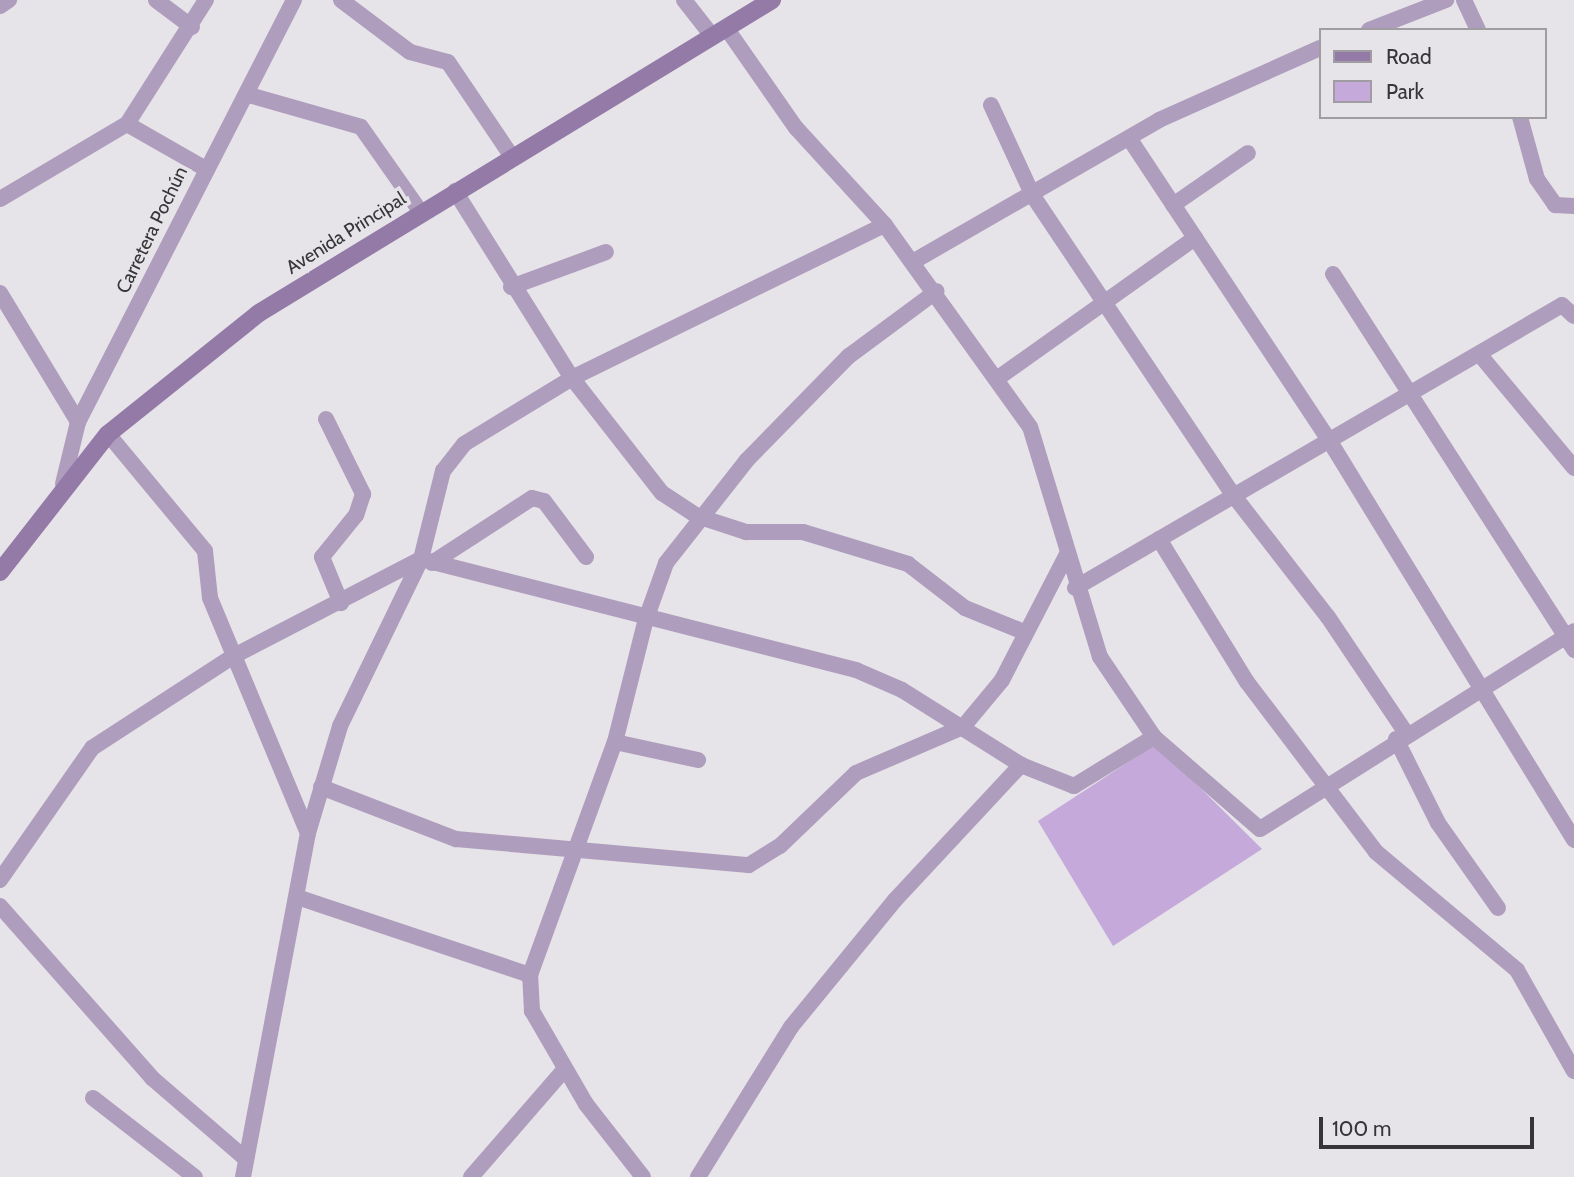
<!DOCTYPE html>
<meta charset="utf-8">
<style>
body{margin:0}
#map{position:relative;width:1574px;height:1177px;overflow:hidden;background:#e6e3e9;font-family:Cabin,sans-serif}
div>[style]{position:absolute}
.green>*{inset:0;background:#c4a9da}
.minor>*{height:16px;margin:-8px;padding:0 8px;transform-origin:8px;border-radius:8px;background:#ae9dbc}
.secondary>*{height:18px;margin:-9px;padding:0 9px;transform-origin:9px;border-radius:9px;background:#937aa7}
span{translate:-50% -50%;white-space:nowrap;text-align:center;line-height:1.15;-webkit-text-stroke:7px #e6e3e9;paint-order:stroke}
.street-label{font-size:19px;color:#363537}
.legend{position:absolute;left:1319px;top:28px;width:228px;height:91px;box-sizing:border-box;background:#e6e3e9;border:2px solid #a09da2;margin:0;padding:9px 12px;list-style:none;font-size:21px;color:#363537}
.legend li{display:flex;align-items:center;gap:14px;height:35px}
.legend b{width:35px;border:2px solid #a09da2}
.scale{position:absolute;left:1319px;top:1117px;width:215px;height:32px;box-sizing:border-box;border:4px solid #363537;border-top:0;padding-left:9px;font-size:21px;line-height:24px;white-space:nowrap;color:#363537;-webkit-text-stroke:5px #e6e3e9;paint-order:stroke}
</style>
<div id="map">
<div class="green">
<i style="clip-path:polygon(1156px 744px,1262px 849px,1113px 946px,1038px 821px)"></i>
</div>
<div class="minor">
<i style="left:156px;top:0;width:45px;rotate:36.9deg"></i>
<i style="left:341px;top:0;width:86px;rotate:37deg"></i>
<i style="left:410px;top:52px;width:39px;rotate:15deg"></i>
<i style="left:448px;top:62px;width:115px;rotate:56deg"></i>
<i style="left:684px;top:0;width:47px;rotate:51.9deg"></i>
<i style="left:1464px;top:0;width:33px;rotate:65deg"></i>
<i style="left:0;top:6px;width:11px;rotate:-34deg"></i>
<i style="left:1369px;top:30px;width:83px;rotate:-21.3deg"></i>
<i style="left:249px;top:95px;width:116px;rotate:15.9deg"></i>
<i style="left:361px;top:127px;width:103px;rotate:54.9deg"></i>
<i style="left:991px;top:105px;width:100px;rotate:65.2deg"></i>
<i style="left:1033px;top:196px;width:361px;rotate:56.2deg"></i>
<i style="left:1234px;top:496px;width:153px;rotate:52.2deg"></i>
<i style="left:1328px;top:617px;width:140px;rotate:56.1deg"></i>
<i style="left:1520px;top:117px;width:64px;rotate:74.7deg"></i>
<i style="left:1537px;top:179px;width:32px;rotate:55deg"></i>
<i style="left:1555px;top:205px;width:19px;rotate:3deg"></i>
<i style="left:127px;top:124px;width:91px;rotate:29.7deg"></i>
<i style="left:1129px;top:138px;width:362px;rotate:56.5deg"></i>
<i style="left:1329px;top:440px;width:469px;rotate:58.5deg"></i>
<i style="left:455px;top:191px;width:221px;rotate:58deg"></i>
<i style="left:572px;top:378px;width:348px;rotate:-26.1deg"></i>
<i style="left:885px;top:225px;width:132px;rotate:-132.5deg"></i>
<i style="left:796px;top:128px;width:121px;rotate:-124.9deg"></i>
<i style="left:0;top:199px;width:147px;rotate:-30.6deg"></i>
<i style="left:127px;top:124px;width:147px;rotate:-57.5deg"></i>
<i style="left:1173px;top:205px;width:91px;rotate:-34.7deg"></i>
<i style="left:916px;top:260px;width:280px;rotate:-29.9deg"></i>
<i style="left:1159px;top:120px;width:176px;rotate:-24.1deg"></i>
<i style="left:1333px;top:274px;width:447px;rotate:57.3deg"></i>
<i style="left:511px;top:287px;width:101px;rotate:-20.2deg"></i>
<i style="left:0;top:293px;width:151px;rotate:58.8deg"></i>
<i style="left:1480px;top:355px;width:147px;rotate:50.2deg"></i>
<i style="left:998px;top:378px;width:242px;rotate:-35.4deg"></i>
<i style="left:326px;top:419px;width:84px;rotate:63.7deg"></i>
<i style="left:363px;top:494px;width:22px;rotate:108deg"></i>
<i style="left:356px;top:515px;width:54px;rotate:129deg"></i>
<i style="left:322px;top:557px;width:50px;rotate:67.6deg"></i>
<i style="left:108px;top:434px;width:152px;rotate:50.3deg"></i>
<i style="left:205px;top:551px;width:47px;rotate:83.9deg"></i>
<i style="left:210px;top:598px;width:255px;rotate:67.4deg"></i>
<i style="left:63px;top:484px;width:64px;rotate:-76.4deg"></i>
<i style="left:78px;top:422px;width:474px;rotate:-62.9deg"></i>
<i style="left:1159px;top:539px;width:168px;rotate:58.4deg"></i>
<i style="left:1247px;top:682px;width:213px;rotate:52.8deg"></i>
<i style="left:1376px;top:852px;width:184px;rotate:39.9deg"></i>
<i style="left:1517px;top:970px;width:116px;rotate:60.6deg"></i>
<i style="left:432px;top:563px;width:119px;rotate:-33deg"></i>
<i style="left:532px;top:498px;width:12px;rotate:14deg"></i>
<i style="left:544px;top:501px;width:70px;rotate:53.1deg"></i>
<i style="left:1075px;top:588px;width:563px;rotate:-30.16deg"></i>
<i style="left:1562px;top:305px;width:16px;rotate:43deg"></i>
<i style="left:1154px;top:737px;width:140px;rotate:41deg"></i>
<i style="left:1260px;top:829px;width:371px;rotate:-32.2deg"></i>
<i style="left:1396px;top:739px;width:94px;rotate:63.4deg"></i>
<i style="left:1438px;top:823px;width:104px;rotate:54.8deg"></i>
<i style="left:615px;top:742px;width:85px;rotate:12.2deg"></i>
<i style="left:321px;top:787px;width:145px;rotate:21.1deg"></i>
<i style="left:456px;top:839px;width:294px;rotate:5.1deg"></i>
<i style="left:749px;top:865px;width:36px;rotate:-32deg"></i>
<i style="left:780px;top:846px;width:105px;rotate:-43.8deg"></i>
<i style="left:856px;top:773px;width:116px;rotate:-23.3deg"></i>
<i style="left:963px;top:727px;width:61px;rotate:-50.3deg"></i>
<i style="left:1002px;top:680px;width:142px;rotate:-62.7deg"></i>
<i style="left:0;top:880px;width:161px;rotate:-55.1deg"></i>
<i style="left:92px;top:748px;width:167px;rotate:-33deg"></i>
<i style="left:232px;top:657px;width:213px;rotate:-27.4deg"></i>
<i style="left:421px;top:559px;width:449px;rotate:14.3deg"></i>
<i style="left:856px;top:670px;width:50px;rotate:23.5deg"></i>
<i style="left:902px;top:690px;width:141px;rotate:32.2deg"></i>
<i style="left:1021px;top:765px;width:57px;rotate:21.6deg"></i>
<i style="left:1074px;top:786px;width:94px;rotate:-31.5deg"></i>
<i style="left:1154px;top:737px;width:97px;rotate:-124deg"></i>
<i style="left:1100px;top:657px;width:240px;rotate:-106.9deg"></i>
<i style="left:1030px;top:427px;width:249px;rotate:-125.7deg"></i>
<i style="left:297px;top:897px;width:246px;rotate:18.5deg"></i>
<i style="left:0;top:906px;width:230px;rotate:48.5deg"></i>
<i style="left:152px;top:1078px;width:124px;rotate:40.8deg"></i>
<i style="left:93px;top:1098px;width:129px;rotate:37.8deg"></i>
<i style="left:243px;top:1177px;width:350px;rotate:-79.3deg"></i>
<i style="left:308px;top:833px;width:112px;rotate:-73.3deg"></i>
<i style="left:340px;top:726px;width:186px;rotate:-64.1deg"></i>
<i style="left:421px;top:559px;width:91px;rotate:-76deg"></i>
<i style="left:443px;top:471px;width:34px;rotate:-52deg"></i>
<i style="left:464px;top:444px;width:127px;rotate:-31.4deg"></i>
<i style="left:572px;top:378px;width:146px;rotate:52deg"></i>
<i style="left:662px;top:493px;width:42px;rotate:33.3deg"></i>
<i style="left:697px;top:516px;width:52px;rotate:18.1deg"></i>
<i style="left:746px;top:532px;width:57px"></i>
<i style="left:803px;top:532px;width:110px;rotate:16.9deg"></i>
<i style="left:908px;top:564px;width:72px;rotate:37.7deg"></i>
<i style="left:965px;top:608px;width:64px;rotate:22.1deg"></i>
<i style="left:471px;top:1177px;width:143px;rotate:-49deg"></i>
<i style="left:643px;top:1177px;width:93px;rotate:-128deg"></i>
<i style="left:586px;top:1104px;width:108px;rotate:-120.1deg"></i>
<i style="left:532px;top:1011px;width:36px;rotate:-93deg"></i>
<i style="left:530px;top:975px;width:248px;rotate:-70deg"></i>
<i style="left:615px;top:742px;width:127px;rotate:-75.9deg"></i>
<i style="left:646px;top:619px;width:59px;rotate:-70.3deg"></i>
<i style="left:666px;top:563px;width:131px;rotate:-51.8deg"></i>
<i style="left:747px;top:460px;width:146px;rotate:-45.6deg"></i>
<i style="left:849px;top:356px;width:109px;rotate:-36.5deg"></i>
<i style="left:698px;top:1177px;width:176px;rotate:-58.2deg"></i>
<i style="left:791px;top:1027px;width:164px;rotate:-50.7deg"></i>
<i style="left:895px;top:900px;width:185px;rotate:-47deg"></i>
</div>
<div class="secondary">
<i style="left:0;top:572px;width:175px;rotate:-52deg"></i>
<i style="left:108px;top:434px;width:193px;rotate:-38.7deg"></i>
<i style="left:259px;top:313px;width:601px;rotate:-31.39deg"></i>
</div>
<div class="street-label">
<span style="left:152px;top:230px;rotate:-64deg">Carretera Pochún</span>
<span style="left:346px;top:233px;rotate:-32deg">Avenida Principal</span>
</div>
<ul class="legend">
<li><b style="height:9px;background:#937aa7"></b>Road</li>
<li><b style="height:19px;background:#c4a9da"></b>Park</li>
</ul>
<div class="scale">100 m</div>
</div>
